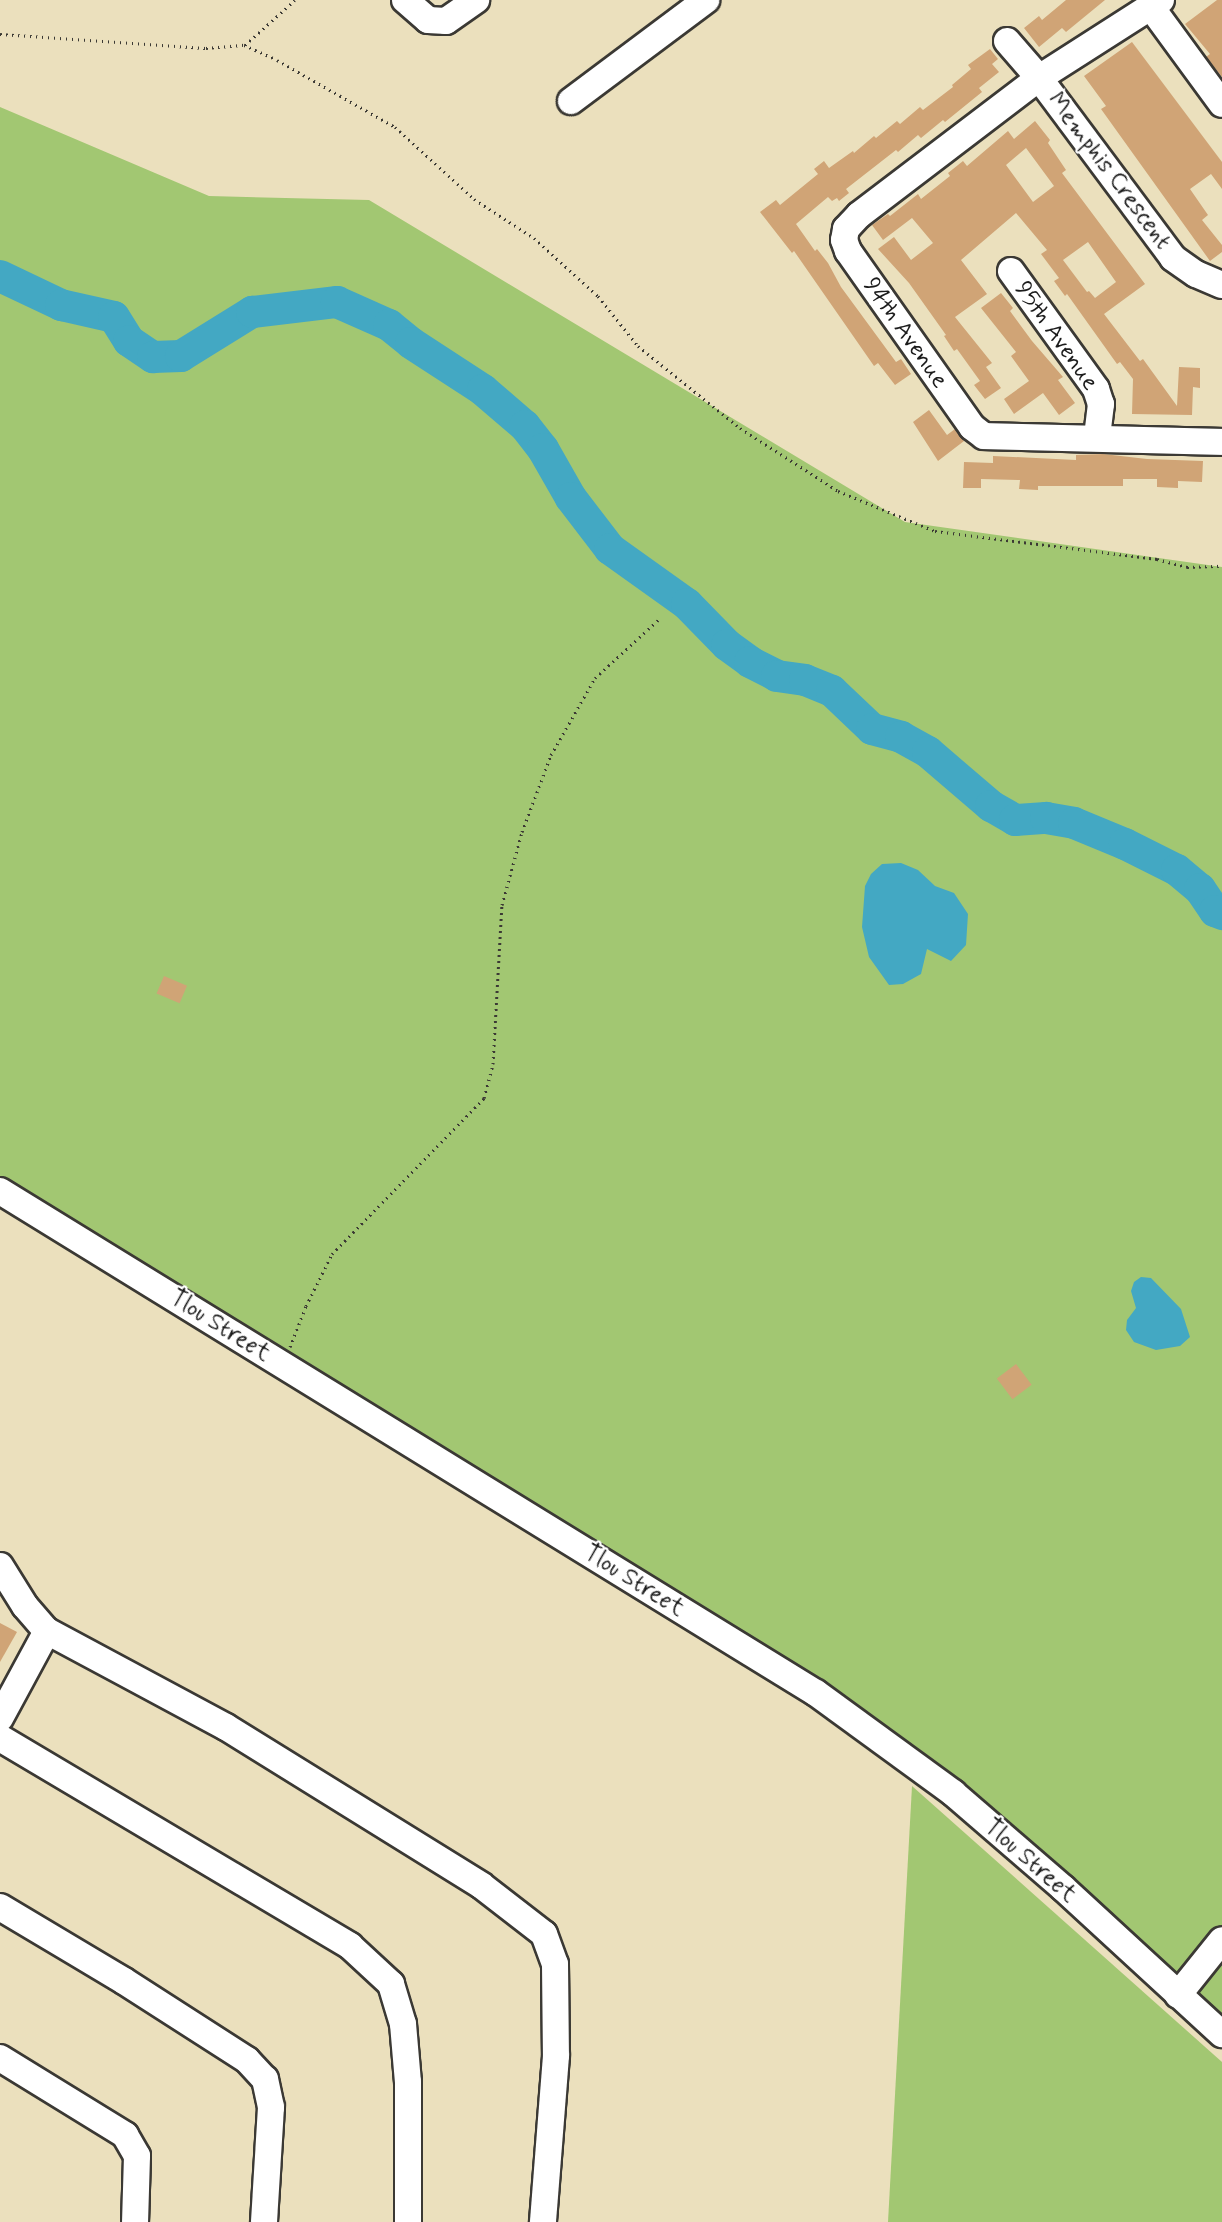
<!DOCTYPE html>
<style>
body{margin:0}
#map{position:relative;width:1222px;height:2222px;overflow:hidden;background:#ebe0bd;font-family:Mynerve,sans-serif}
div>[style]{position:absolute}
.green>*{inset:0;background:#a2c772}
.water>*{inset:0;background:#43a8c3}
.river>*{height:32px;margin:-16px;padding:0 16px;transform-origin:16px;border-radius:16px;background:#43a8c3}
.building>*{inset:0;background:#d0a476;transform-origin:0 0}
.path>*{height:3px;margin-top:-1.5px;transform-origin:0;background:repeating-linear-gradient(90deg,#3b3934 0 1.5px,transparent 0 6px)}
.roads{filter:drop-shadow(2px 0 #3b3934) drop-shadow(-2px 0 #3b3934) drop-shadow(0 2px #3b3934) drop-shadow(0 -2px #3b3934)}
.minor>*{height:26px;margin:-13px;padding:0 13px;transform-origin:13px;border-radius:13px;background:#fff}
span{translate:-50% -50%;white-space:nowrap;text-align:center;line-height:1.15;-webkit-text-stroke:4.5px #fff;paint-order:stroke}
.street-label{font-size:24px;color:#1c1c1c}
</style>
<div id="map">
<div class="green">
<i style="clip-path:polygon(0 107px,209px 196px,369px 200px,905px 522px,1222px 567px,1222px 2028px,948px 1781px,0 1179px)"></i>
<i style="clip-path:polygon(912px 1786px,1222px 2062px,1222px 2222px,888px 2222px)"></i>
</div>
<div class="water">
<i style="clip-path:polygon(901px 863px,918px 870px,935px 886px,954px 893px,968px 914px,966px 945px,951px 961px,927px 949px,921px 974px,903px 984px,889px 985px,869px 957px,862px 927px,865px 886px,871px 874px,882px 864px)"></i>
<i style="clip-path:polygon(1141px 1277px,1151px 1278px,1181px 1309px,1190px 1337px,1180px 1346px,1156px 1350px,1134px 1342px,1126px 1330px,1127px 1320px,1136px 1308px,1131px 1291px,1134px 1282px)"></i>
</div>
<div class="river">
<i style="left:0;top:276px;width:68px;rotate:25.4deg"></i>
<i style="left:61px;top:305px;width:54px;rotate:12.8deg"></i>
<i style="left:114px;top:317px;width:28px;rotate:58deg"></i>
<i style="left:129px;top:341px;width:29px;rotate:34deg"></i>
<i style="left:153px;top:357px;width:28px;rotate:-2deg"></i>
<i style="left:181px;top:356px;width:84px;rotate:-31.8deg"></i>
<i style="left:252px;top:312px;width:86px;rotate:-6.7deg"></i>
<i style="left:337px;top:302px;width:57px;rotate:23.9deg"></i>
<i style="left:389px;top:325px;width:28px;rotate:39deg"></i>
<i style="left:411px;top:343px;width:86px;rotate:33.1deg"></i>
<i style="left:483px;top:390px;width:55px;rotate:40.6deg"></i>
<i style="left:525px;top:426px;width:29px;rotate:52deg"></i>
<i style="left:543px;top:449px;width:56px;rotate:60.3deg"></i>
<i style="left:571px;top:498px;width:64px;rotate:52.6deg"></i>
<i style="left:610px;top:549px;width:95px;rotate:35.5deg"></i>
<i style="left:687px;top:604px;width:57px;rotate:45.7deg"></i>
<i style="left:727px;top:645px;width:29px;rotate:36deg"></i>
<i style="left:750px;top:662px;width:30px;rotate:27deg"></i>
<i style="left:777px;top:676px;width:28px;rotate:8deg"></i>
<i style="left:805px;top:680px;width:29px;rotate:22deg"></i>
<i style="left:832px;top:691px;width:55px;rotate:43.5deg"></i>
<i style="left:872px;top:729px;width:30px;rotate:15deg"></i>
<i style="left:901px;top:737px;width:31px;rotate:29deg"></i>
<i style="left:928px;top:752px;width:83px;rotate:40.6deg"></i>
<i style="left:991px;top:806px;width:28px;rotate:30deg"></i>
<i style="left:1015px;top:820px;width:31px;rotate:-4deg"></i>
<i style="left:1046px;top:818px;width:28px;rotate:10deg"></i>
<i style="left:1074px;top:823px;width:55px;rotate:22.4deg"></i>
<i style="left:1125px;top:844px;width:58px;rotate:26.6deg"></i>
<i style="left:1177px;top:870px;width:30px;rotate:40deg"></i>
<i style="left:1200px;top:889px;width:27px;rotate:56deg"></i>
<i style="left:1215px;top:911px;width:8px;rotate:23deg"></i>
</div>
<div class="building">
<i style="clip-path:polygon(1066px 0,1105px 0,1066px 32px,1062px 28px,1039px 47px,1024px 28px,1039px 16px,1042px 20px)"></i>
<i style="clip-path:polygon(1217px 0,1222px 0,1222px 77px,1206px 57px,1210px 54px,1185px 24px)"></i>
<i style="clip-path:polygon(1132px 42px,1222px 162px,1222px 189px,1211px 174px,1190px 189px,1208px 215px,1202px 220px,1222px 245px,1222px 252px,1210px 261px,1101px 109px,1106px 106px,1084px 76px)"></i>
<i style="clip-path:polygon(990px 49px,998px 59px,992px 64px,999px 72px,979px 88px,982px 92px,945px 122px,943px 120px,921px 138px,918px 135px,898px 152px,896px 150px,846px 189px,849px 193px,839px 201px,837px 198px,832px 201px,828px 197px,796px 224px,815px 251px,817px 249px,828px 263px,841px 287px,896px 362px,901px 359px,911px 374px,895px 385px,878px 363px,874px 366px,794px 251px,792px 253px,760px 212px,776px 200px,780px 205px,818px 174px,814px 169px,824px 161px,829px 168px,853px 151px,854px 153px,874px 136px,876px 138px,897px 121px,900px 124px,920px 107px,923px 110px,953px 87px,952px 85px,971px 69px,968px 65px)"></i>
<i style="clip-path:polygon(evenodd,1035px 121px,1050px 140px,1048px 143px,1066px 170px,1062px 173px,1145px 284px,1104px 314px,1140px 361px,1143px 359px,1177px 406px,1179px 367px,1200px 368px,1200px 388px,1193px 387px,1192px 415px,1132px 414px,1133px 379px,1120px 362px,1117px 364px,1067px 294px,1065px 296px,1054px 281px,1059px 278px,1041px 254px,1047px 250px,1016px 213px,961px 260px,987px 294px,955px 317px,992px 363px,986px 367px,1001px 388px,985px 399px,974px 385px,980px 381px,957px 349px,954px 351px,944px 336px,946px 335px,909px 283px,878px 249px,894px 237px,911px 260px,933px 243px,912px 218px,883px 240px,872px 225px,888px 214px,890px 216px,918px 194px,921px 199px,950px 176px,948px 173px,963px 161px,967px 166px,1008px 131px,1014px 139px,1035px 121px,1026px 148px,1054px 186px,1033px 202px,1006px 165px,1026px 148px,1035px 121px,1088px 242px,1116px 282px,1095px 298px,1089px 291px,1087px 292px,1063px 260px,1088px 242px)"></i>
<i style="clip-path:polygon(1001px 293px,1013px 308px,1010px 311px,1032px 341px,1063px 377px,1058px 380px,1075px 403px,1059px 415px,1043px 393px,1014px 414px,1004px 399px,1029px 381px,1011px 356px,1016px 352px,981px 308px)"></i>
<i style="clip-path:polygon(929px 410px,947px 435px,955px 429px,964px 441px,938px 461px,913px 422px)"></i>
<i style="clip-path:polygon(1103px 454px,1147px 459px,1203px 461px,1202px 482px,1178px 481px,1178px 488px,1157px 487px,1157px 479px,1123px 479px,1123px 486px,1038px 486px,1038px 490px,1019px 489px,1020px 480px,981px 479px,981px 488px,963px 488px,964px 462px,993px 463px,993px 456px,1076px 460px,1076px 455px)"></i>
<i style="left:164px;top:976px;width:25px;height:19px;rotate:23deg"></i>
<i style="left:1016px;top:1364px;width:26px;height:24px;rotate:53deg"></i>
<i style="clip-path:polygon(0 1623px,17px 1632px,0 1662px)"></i>
</div>
<div class="path">
<i style="left:0;top:34px;width:206px;rotate:3.9deg"></i>
<i style="left:206px;top:48px;width:38px;rotate:-5deg"></i>
<i style="left:244px;top:45px;width:36px;rotate:24deg"></i>
<i style="left:277px;top:60px;width:136px;rotate:29.6deg"></i>
<i style="left:395px;top:127px;width:107px;rotate:42.3deg"></i>
<i style="left:474px;top:199px;width:72px;rotate:33deg"></i>
<i style="left:534px;top:238px;width:86px;rotate:42.2deg"></i>
<i style="left:598px;top:296px;width:64px;rotate:51.3deg"></i>
<i style="left:638px;top:346px;width:131px;rotate:38.8deg"></i>
<i style="left:740px;top:428px;width:117px;rotate:32.7deg"></i>
<i style="left:838px;top:491px;width:105px;rotate:22.4deg"></i>
<i style="left:935px;top:531px;width:224px;rotate:7.2deg"></i>
<i style="left:1157px;top:559px;width:31px;rotate:15deg"></i>
<i style="left:1187px;top:567px;width:35px;rotate:-2deg"></i>
<i style="left:245px;top:45px;width:67px;rotate:-42deg"></i>
<i style="left:290px;top:1347px;width:44px;rotate:-68.7deg"></i>
<i style="left:306px;top:1306px;width:58px;rotate:-63.4deg"></i>
<i style="left:332px;top:1254px;width:218px;rotate:-45.7deg"></i>
<i style="left:484px;top:1098px;width:35px;rotate:-75deg"></i>
<i style="left:493px;top:1064px;width:159px;rotate:-86.8deg"></i>
<i style="left:502px;top:905px;width:76px;rotate:-74.7deg"></i>
<i style="left:522px;top:832px;width:82px;rotate:-69.4deg"></i>
<i style="left:551px;top:755px;width:89px;rotate:-60.3deg"></i>
<i style="left:595px;top:678px;width:86px;rotate:-42.6deg"></i>
</div>
<div class="roads">
<div class="minor">
<i style="left:405px;top:0;width:30px;rotate:41deg"></i>
<i style="left:428px;top:20px;width:18px;rotate:3deg"></i>
<i style="left:446px;top:21px;width:37px;rotate:-35deg"></i>
<i style="left:1161px;top:0;width:145px;rotate:147.4deg"></i>
<i style="left:1039px;top:78px;width:226px;rotate:142.7deg"></i>
<i style="left:859px;top:215px;width:19px;rotate:133deg"></i>
<i style="left:846px;top:229px;width:11px;rotate:100deg"></i>
<i style="left:844px;top:240px;width:12px;rotate:70deg"></i>
<i style="left:848px;top:251px;width:215px;rotate:54.8deg"></i>
<i style="left:972px;top:427px;width:15px;rotate:37deg"></i>
<i style="left:984px;top:436px;width:238px;rotate:1.4deg"></i>
<i style="left:1151px;top:7px;width:120px;rotate:53.8deg"></i>
<i style="left:1007px;top:41px;width:49px;rotate:49.1deg"></i>
<i style="left:1039px;top:78px;width:224px;rotate:53.3deg"></i>
<i style="left:1173px;top:258px;width:28px;rotate:35deg"></i>
<i style="left:1196px;top:274px;width:28px;rotate:23deg"></i>
<i style="left:571px;top:101px;width:169px;rotate:-36.8deg"></i>
<i style="left:1011px;top:271px;width:145px;rotate:54.2deg"></i>
<i style="left:1096px;top:389px;width:16px;rotate:72deg"></i>
<i style="left:1101px;top:404px;width:33px;rotate:97deg"></i>
<i style="left:0;top:1191px;width:958px;rotate:31.6deg"></i>
<i style="left:816px;top:1693px;width:170px;rotate:36.1deg"></i>
<i style="left:953px;top:1793px;width:145px;rotate:40.8deg"></i>
<i style="left:1063px;top:1888px;width:216px;rotate:42.6deg"></i>
<i style="left:0;top:1566px;width:47px;rotate:58deg"></i>
<i style="left:25px;top:1606px;width:33px;rotate:49deg"></i>
<i style="left:47px;top:1631px;width:203px;rotate:28.2deg"></i>
<i style="left:226px;top:1727px;width:301px;rotate:31.8deg"></i>
<i style="left:482px;top:1886px;width:78px;rotate:37.7deg"></i>
<i style="left:544px;top:1934px;width:32px;rotate:70deg"></i>
<i style="left:555px;top:1964px;width:92px;rotate:89.4deg"></i>
<i style="left:556px;top:2056px;width:167px;rotate:94.5deg"></i>
<i style="left:0;top:1718px;width:99px;rotate:-61.6deg"></i>
<i style="left:0;top:1738px;width:407px;rotate:30.7deg"></i>
<i style="left:350px;top:1946px;width:56px;rotate:42.8deg"></i>
<i style="left:391px;top:1984px;width:42px;rotate:73.3deg"></i>
<i style="left:403px;top:2024px;width:58px;rotate:85.1deg"></i>
<i style="left:408px;top:2082px;width:140px;rotate:90deg"></i>
<i style="left:0;top:1907px;width:144px;rotate:30.8deg"></i>
<i style="left:124px;top:1981px;width:146px;rotate:32.7deg"></i>
<i style="left:247px;top:2060px;width:26px;rotate:47deg"></i>
<i style="left:265px;top:2079px;width:29px;rotate:78deg"></i>
<i style="left:271px;top:2107px;width:115px;rotate:93.5deg"></i>
<i style="left:1178px;top:1995px;width:70px;rotate:-51.3deg"></i>
<i style="left:0;top:2058px;width:147px;rotate:31.6deg"></i>
<i style="left:125px;top:2135px;width:24px;rotate:60deg"></i>
<i style="left:137px;top:2156px;width:66px;rotate:91.7deg"></i>
</div>
</div>
<div class="street-label">
<span style="left:1109px;top:171px;rotate:53deg">Memphis Crescent</span>
<span style="left:905px;top:333px;rotate:55deg">94th Avenue</span>
<span style="left:1056px;top:336px;rotate:55deg">95th Avenue</span>
<span style="left:220px;top:1326px;rotate:32deg">Tlou Street</span>
<span style="left:634px;top:1581px;rotate:32deg">Tlou Street</span>
<span style="left:1030px;top:1861px;rotate:41deg">Tlou Street</span>
</div>
</div>
